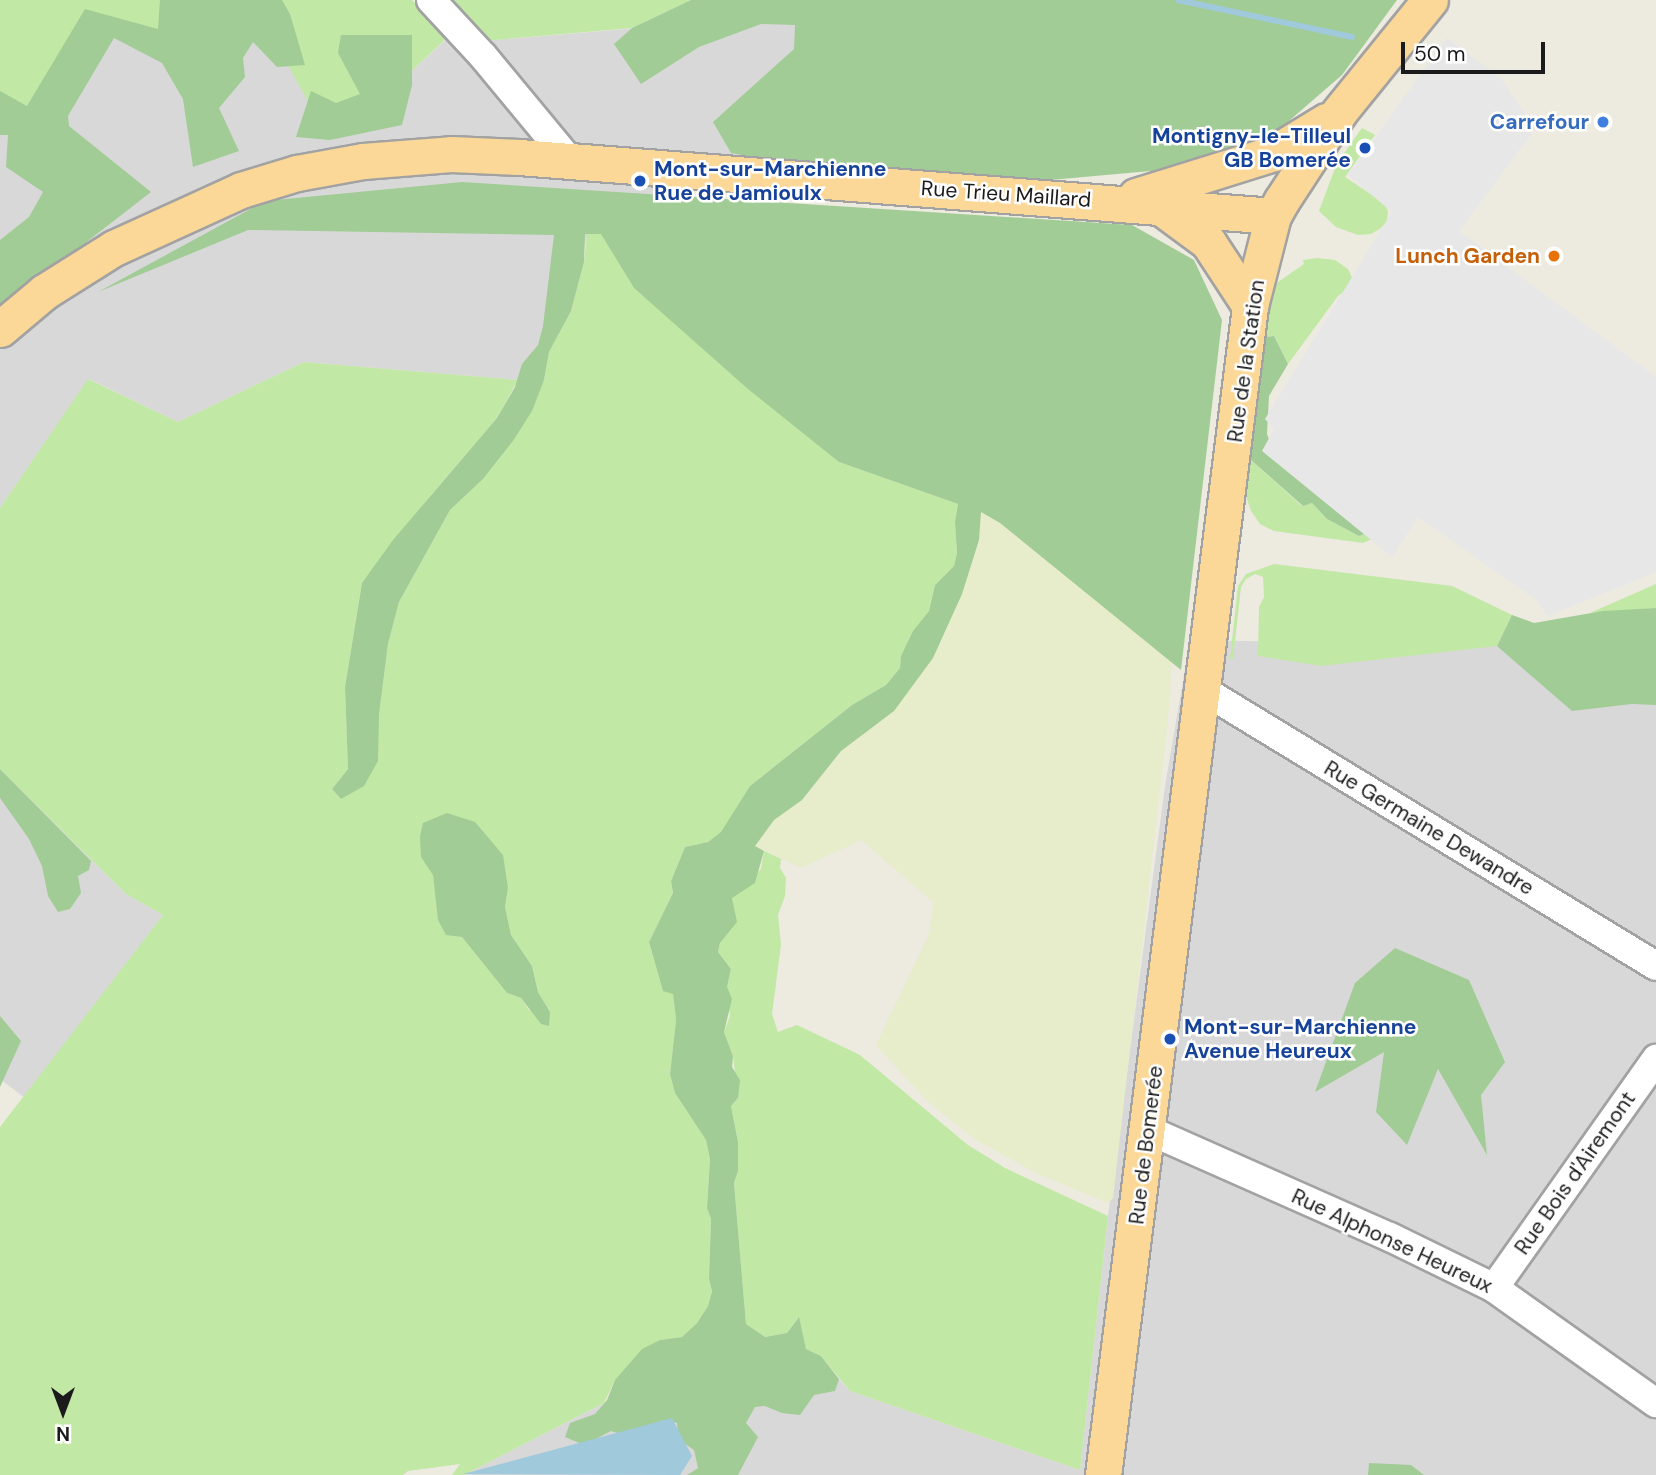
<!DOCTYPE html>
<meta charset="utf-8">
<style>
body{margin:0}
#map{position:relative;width:1656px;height:1475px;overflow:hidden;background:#edeae0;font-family:"DM Sans",sans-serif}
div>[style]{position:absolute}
.residential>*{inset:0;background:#d9d8d8}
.farmland>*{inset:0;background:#e7eccb}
.grass>*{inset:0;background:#c1e8a5}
.forest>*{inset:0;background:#a1cc95}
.parking>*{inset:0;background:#e7e7e7}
.water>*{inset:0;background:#a0c9db}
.stream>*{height:6px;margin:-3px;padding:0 3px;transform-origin:3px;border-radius:3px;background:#a0c9db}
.roads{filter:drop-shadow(2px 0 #a2a2a2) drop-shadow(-2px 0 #a2a2a2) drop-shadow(0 2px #a2a2a2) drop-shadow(0 -2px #a2a2a2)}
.minor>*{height:28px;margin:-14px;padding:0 14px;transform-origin:14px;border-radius:14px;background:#fff}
.major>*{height:35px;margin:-17.5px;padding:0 17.5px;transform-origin:17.5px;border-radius:17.5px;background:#fbd897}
.dots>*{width:19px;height:19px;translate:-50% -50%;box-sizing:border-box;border:4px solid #fff;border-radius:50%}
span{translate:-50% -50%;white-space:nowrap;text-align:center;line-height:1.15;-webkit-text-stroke:5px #fff;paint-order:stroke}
.shop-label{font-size:21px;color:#366cbe;font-weight:700}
.right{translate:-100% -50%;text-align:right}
.transit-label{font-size:21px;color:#164399;font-weight:700}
.left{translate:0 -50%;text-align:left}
.street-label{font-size:21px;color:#1b1b1b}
.food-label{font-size:21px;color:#c56008;font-weight:700}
.north{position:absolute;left:28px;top:1377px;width:70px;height:70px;-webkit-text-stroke:5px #fff;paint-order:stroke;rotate:180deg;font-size:19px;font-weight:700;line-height:28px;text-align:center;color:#1b1b1b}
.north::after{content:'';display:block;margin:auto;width:24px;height:32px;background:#1b1b1b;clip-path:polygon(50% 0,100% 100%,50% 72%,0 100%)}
.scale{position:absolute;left:1401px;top:42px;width:144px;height:32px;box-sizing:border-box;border:4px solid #1b1b1b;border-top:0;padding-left:9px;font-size:21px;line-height:24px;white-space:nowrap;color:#1b1b1b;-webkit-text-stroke:5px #fff;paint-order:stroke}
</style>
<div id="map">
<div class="residential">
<i style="clip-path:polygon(254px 4px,405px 77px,465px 22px,483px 41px,813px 13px,741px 159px,589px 229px,568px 319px,518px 380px,304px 362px,178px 422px,89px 379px,0 508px,0 117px,94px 13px)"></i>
<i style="clip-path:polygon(1190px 640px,1497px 646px,1516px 649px,1656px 640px,1656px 1475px,464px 1475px,604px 1403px,839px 1379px,850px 1391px,1080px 1470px,1108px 1216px,1165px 786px)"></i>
<i style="clip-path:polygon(0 769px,126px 894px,163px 915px,25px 1098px,0 1079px)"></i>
</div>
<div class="farmland">
<i style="clip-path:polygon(980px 512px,1000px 523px,1172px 662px,1168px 719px,1113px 1198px,1108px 1203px,1038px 1174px,976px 1140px,927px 1101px,876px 1045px,928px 936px,934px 903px,861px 840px,801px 868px,755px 846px,774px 820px,802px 800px,841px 751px,894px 711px)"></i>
</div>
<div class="grass">
<i style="clip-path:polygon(0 0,412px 0,449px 36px,405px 77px,325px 132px,254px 4px,160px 42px,94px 13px,27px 106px,0 117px)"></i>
<i style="clip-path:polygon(446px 0,691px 0,632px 28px,483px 41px)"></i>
<i style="clip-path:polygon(1362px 128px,1375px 135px,1345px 177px,1384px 203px,1388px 211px,1387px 221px,1381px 228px,1371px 234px,1358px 235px,1336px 227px,1319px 211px,1337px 163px)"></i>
<i style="clip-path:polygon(evenodd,601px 233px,634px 288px,839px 462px,958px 504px,955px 523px,957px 553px,954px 566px,935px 585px,929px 611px,913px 632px,901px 656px,900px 668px,886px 685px,852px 705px,750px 786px,722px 832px,708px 842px,685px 847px,671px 881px,673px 893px,649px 942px,660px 980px,673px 993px,676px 1020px,670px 1074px,675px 1093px,706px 1140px,710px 1159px,707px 1208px,711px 1219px,709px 1279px,712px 1290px,708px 1306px,697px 1323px,682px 1337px,660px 1340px,615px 1380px,604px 1403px,464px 1475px,452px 1475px,460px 1464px,408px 1471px,403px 1475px,0 1475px,0 1127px,163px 915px,126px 894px,0 769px,0 508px,88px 379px,178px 422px,304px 362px,518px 380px,497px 418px,426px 501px,362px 583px,345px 687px,348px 769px,332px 789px,341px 799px,379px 715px,388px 644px,399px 602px,450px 510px,483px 479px,513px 441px,544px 380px,549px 352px,571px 311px,584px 262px,587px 236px,583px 234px,601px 233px,433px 875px,508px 888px,505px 907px,511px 935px,532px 966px,538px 992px,550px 1012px,529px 1010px,521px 998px,507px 993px,462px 937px,436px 897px,433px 875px)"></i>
<i style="clip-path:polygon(1317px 258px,1335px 260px,1348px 269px,1355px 284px,1338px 296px,1288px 364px,1274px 336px,1266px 337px,1271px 293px,1278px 282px,1304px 264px,1303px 260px)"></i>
<i style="clip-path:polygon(1250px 459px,1302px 506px,1312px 503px,1327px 519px,1359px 536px,1368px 532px,1374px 538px,1363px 543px,1274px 531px,1260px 524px,1251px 511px,1245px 493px)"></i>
<i style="clip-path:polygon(1274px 564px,1452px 586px,1512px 615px,1497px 646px,1321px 666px,1258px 656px,1259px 607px,1264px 597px,1263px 577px,1255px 574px,1246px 579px,1241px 587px,1233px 659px,1230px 659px,1238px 586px,1246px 574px)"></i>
<i style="clip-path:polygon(1656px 584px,1656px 608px,1590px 613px)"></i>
<i style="clip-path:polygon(764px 851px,781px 859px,780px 868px,786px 878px,785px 896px,778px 915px,781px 945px,772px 1014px,778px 1032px,797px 1025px,860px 1055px,968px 1145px,1005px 1168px,1108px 1216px,1080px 1470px,850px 1391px,821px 1356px,806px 1349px,798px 1318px,787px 1333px,765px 1337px,746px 1324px,734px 1183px,738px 1171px,738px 1142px,731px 1106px,738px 1098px,733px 1056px,724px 1032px,730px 1016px,727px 987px,731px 969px,718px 952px,720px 943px,736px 922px,732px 898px,761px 869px)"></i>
</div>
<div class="forest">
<i style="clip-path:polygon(160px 0,282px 0,290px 14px,305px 65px,277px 67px,253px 42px,243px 58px,245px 77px,219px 108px,239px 151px,193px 167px,183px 99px,162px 63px,114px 38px,68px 116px,69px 126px,151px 192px,0 309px,0 240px,29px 217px,43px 192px,6px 167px,8px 135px,0 135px,0 91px,27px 106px,85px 9px,158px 29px)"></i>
<i style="clip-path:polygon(691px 0,1397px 0,1342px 75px,1254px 151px,1184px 168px,1050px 180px,769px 160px,731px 153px,713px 122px,794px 49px,795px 25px,761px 24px,699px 47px,641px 84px,614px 44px,632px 28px)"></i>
<i style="clip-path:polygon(341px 35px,412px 35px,412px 85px,402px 125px,330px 140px,296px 137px,311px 91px,336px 103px,360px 94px,338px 53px)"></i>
<i style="clip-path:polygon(462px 182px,1132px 225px,1194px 260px,1222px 320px,1181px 670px,1000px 523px,981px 512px,979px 540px,962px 594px,933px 658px,894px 711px,841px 751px,802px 800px,774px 820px,755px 846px,764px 851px,755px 883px,732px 898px,737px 922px,720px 943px,718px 952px,731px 969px,727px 987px,732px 999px,724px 1032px,733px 1056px,732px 1067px,740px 1080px,738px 1098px,731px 1106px,738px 1142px,738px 1171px,734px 1183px,746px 1324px,765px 1337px,787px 1333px,799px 1317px,806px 1349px,821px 1356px,839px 1379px,835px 1391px,814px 1395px,800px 1415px,782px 1413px,765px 1406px,755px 1407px,746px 1423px,758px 1437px,738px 1475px,687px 1475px,698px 1468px,694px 1450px,678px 1439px,677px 1423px,664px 1420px,623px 1435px,611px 1431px,584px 1445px,565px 1437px,570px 1423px,595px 1414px,607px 1400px,615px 1380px,642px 1349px,660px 1340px,682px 1337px,697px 1323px,708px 1306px,712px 1291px,709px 1279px,711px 1219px,707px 1208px,710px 1159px,706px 1140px,675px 1093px,670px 1074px,676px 1020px,673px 994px,663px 991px,649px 942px,673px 893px,671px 881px,685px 847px,708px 842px,721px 832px,750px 786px,852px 705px,886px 685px,900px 668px,901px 656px,913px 631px,929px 611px,935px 585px,954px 566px,957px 553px,955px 522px,958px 504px,839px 462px,748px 389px,634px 288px,601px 234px,585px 234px,584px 262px,571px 311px,549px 352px,544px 380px,532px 411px,513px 441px,483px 479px,450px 510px,399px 602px,388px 644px,379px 715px,378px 761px,364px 786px,341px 799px,332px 789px,348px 769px,345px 687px,362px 583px,393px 540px,497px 418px,515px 387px,522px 364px,538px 345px,543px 326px,554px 235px,248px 230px,98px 292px,265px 201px)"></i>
<i style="clip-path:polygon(1274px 336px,1288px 364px,1269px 396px,1267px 434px,1276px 458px,1369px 532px,1359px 536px,1327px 519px,1312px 503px,1303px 506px,1250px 459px,1266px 337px)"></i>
<i style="clip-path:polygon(1656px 608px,1656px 705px,1632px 704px,1572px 711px,1497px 646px,1512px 615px,1534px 623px,1603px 611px)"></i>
<i style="clip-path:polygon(0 769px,91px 861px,89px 870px,78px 876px,81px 893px,70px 909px,58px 912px,48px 896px,42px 866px,29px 839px,0 798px)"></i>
<i style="clip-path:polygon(447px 813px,475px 822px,503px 855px,508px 888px,505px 907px,511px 935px,532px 966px,538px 992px,550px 1012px,549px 1026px,541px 1024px,521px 998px,507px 993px,462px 937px,446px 935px,438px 920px,433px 875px,421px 857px,420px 836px,423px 823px)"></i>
<i style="clip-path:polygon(1395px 948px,1469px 980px,1505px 1062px,1481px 1095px,1487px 1155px,1438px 1069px,1407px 1145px,1376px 1112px,1384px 1052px,1315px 1092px,1355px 983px)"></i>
<i style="clip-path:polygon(0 1016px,21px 1041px,0 1087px)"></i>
<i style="clip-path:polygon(1369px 1463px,1411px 1465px,1424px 1475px,1368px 1475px)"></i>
</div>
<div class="parking">
<i style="clip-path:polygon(1447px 38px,1502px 80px,1535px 129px,1459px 231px,1656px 377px,1656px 572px,1548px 616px,1535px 599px,1418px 517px,1392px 557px,1262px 451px,1274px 429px,1265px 419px,1392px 212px,1348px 175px)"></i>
</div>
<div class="water">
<i style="clip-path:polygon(672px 1418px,692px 1456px,680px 1475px,463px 1474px)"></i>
</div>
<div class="stream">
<i style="left:1178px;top:0;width:178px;rotate:12deg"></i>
</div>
<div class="roads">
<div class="minor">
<i style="left:431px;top:0;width:76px;rotate:47.1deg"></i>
<i style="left:483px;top:56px;width:136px;rotate:50.4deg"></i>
<i style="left:1203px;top:690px;width:530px;rotate:31.35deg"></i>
<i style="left:1148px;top:1130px;width:265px;rotate:23.9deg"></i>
<i style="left:1390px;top:1237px;width:116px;rotate:26.1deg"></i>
<i style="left:1494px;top:1288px;width:199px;rotate:35.4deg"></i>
<i style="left:1494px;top:1288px;width:281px;rotate:-54.7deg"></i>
</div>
<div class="major">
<i style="left:1136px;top:196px;width:145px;rotate:-17.3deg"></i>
<i style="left:1274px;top:153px;width:61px;rotate:-31.6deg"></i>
<i style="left:1159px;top:206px;width:61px;rotate:36.3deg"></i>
<i style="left:1208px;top:242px;width:77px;rotate:56.7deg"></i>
<i style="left:0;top:329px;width:57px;rotate:-40.1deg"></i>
<i style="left:44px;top:292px;width:83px;rotate:-32.2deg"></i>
<i style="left:114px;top:248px;width:140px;rotate:-24.5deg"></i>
<i style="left:241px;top:190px;width:59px;rotate:-16.9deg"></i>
<i style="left:297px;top:173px;width:67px;rotate:-10.3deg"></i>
<i style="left:363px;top:161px;width:88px;rotate:-4.5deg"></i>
<i style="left:451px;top:154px;width:68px;rotate:2.5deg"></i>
<i style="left:519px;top:157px;width:756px;rotate:4.47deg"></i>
<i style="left:1103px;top:1475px;width:1178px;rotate:-82.83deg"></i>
<i style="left:1250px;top:306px;width:93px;rotate:-75.7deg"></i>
<i style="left:1273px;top:216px;width:18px;rotate:-61deg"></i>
<i style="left:1282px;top:200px;width:106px;rotate:-56.9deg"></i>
<i style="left:1340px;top:111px;width:143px;rotate:-51deg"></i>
</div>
</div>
<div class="dots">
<i style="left:1603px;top:122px;background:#3f7fe0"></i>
<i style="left:1365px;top:148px;background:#1a4fb4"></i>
<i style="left:640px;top:181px;background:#1a4fb4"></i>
<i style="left:1554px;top:256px;background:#e8710a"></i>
<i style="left:1170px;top:1039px;background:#1a4fb4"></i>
</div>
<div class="shop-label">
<span class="right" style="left:1589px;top:122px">Carrefour</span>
</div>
<div class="transit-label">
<span class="right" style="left:1351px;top:148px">Montigny-le-Tilleul<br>GB Bomerée</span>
<span class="left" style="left:654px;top:181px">Mont-sur-Marchienne<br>Rue de Jamioulx</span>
<span class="left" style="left:1184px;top:1039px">Mont-sur-Marchienne<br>Avenue Heureux</span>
</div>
<div class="street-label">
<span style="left:1006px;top:194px;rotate:4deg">Rue Trieu Maillard</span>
<span style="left:1246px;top:361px;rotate:-82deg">Rue de la Station</span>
<span style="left:1429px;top:828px;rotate:31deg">Rue Germaine Dewandre</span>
<span style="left:1146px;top:1145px;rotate:-83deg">Rue de Bomerée</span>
<span style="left:1575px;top:1173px;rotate:-55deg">Rue Bois d'Airemont</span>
<span style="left:1392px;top:1241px;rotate:25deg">Rue Alphonse Heureux</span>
</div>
<div class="food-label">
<span class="right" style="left:1540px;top:256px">Lunch Garden</span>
</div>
<div class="north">N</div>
<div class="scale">50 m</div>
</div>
